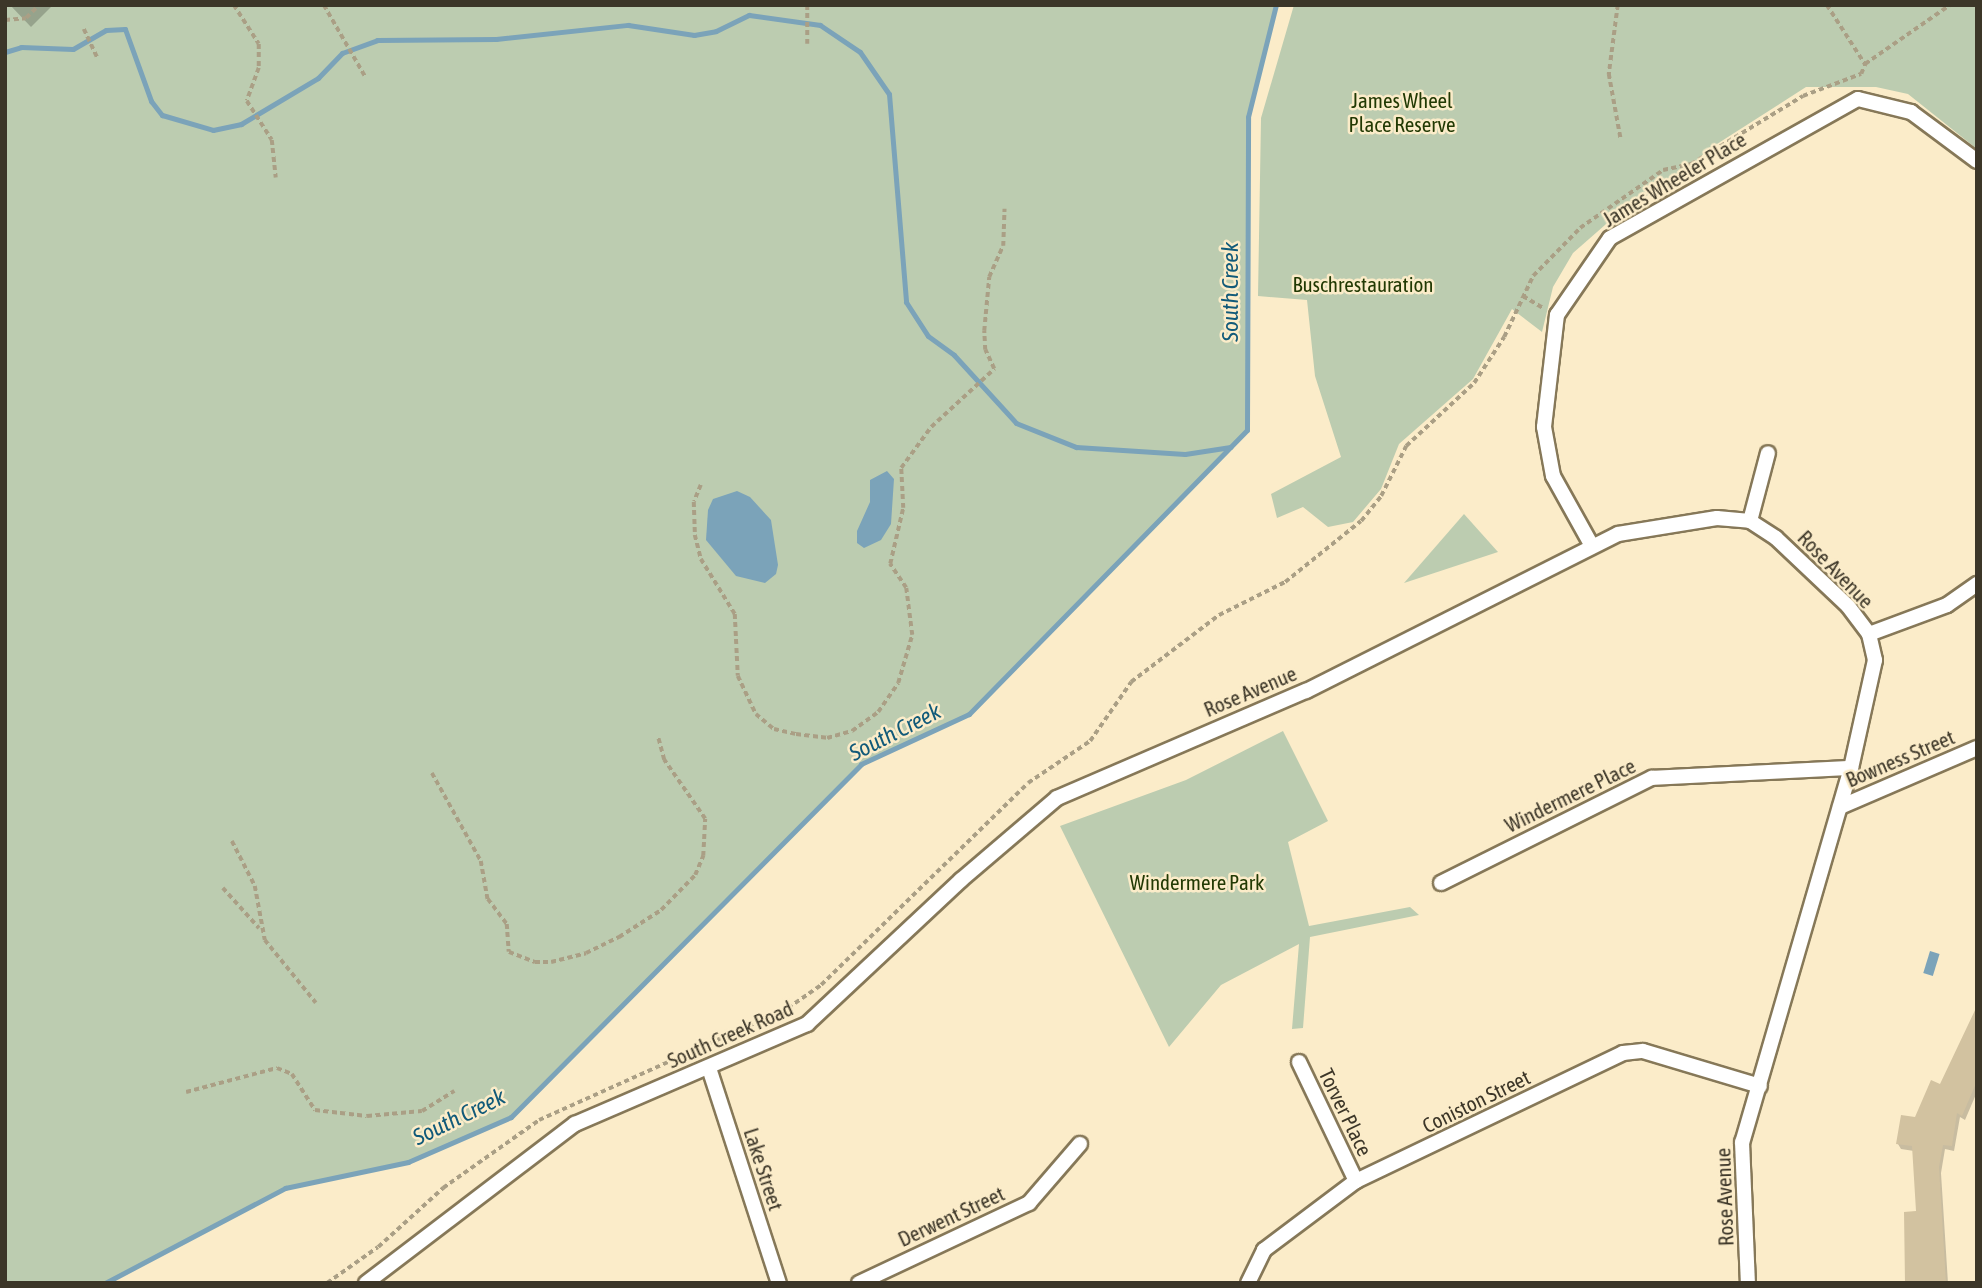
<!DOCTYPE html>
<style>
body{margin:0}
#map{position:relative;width:1982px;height:1288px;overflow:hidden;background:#fbecc9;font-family:"Asap Condensed",sans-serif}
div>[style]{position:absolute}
.green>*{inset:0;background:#bcccb0}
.water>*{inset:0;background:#7ba3b9;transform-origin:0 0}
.shadow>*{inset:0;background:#0003}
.stream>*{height:5px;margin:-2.5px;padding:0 2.5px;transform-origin:2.5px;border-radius:2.5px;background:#7ba3b9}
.building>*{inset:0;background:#d2c2a0}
.path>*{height:3.5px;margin-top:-1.75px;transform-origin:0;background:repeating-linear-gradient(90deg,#aa9f85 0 5px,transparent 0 8.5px)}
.roads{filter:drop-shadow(2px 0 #867858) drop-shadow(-2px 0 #867858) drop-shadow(0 2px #867858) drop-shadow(0 -2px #867858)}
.street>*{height:14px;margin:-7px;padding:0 7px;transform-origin:7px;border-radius:7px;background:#fff}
span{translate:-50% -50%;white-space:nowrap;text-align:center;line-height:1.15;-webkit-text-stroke:5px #fbecc9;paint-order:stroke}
.park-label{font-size:21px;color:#213903}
.street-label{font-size:21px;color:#3c3628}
.water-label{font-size:23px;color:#115a79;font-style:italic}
.frame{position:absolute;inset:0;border:7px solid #3c3628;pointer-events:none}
</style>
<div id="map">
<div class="green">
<i style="clip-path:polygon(5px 5px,1276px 5px,1248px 117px,1247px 430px,969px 714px,861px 764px,511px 1117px,408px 1162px,285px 1188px,105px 1283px,5px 1283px)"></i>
<i style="clip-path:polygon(1294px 5px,1977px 5px,1977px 149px,1908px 94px,1876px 87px,1806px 87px,1706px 151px,1687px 172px,1621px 211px,1573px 253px,1553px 287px,1542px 332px,1512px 309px,1473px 379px,1399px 444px,1381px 489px,1353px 522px,1328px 527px,1303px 507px,1277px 518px,1271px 494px,1341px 457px,1315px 376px,1307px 300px,1258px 296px,1261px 118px)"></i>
<i style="clip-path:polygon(1464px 514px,1498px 552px,1404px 583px)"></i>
<i style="clip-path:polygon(1283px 731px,1328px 821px,1288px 842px,1309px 926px,1410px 907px,1419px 915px,1310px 937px,1303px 1028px,1292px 1029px,1299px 944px,1221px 985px,1169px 1047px,1060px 826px,1186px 780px)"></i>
</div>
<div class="water">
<i style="clip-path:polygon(887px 471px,894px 479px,891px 524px,881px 540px,864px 548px,857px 543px,857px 531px,870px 502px,870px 480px)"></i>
<i style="clip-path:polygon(737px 491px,750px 497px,771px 520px,778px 565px,776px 574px,765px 583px,736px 576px,706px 540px,708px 510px,713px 499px)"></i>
<i style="left:1930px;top:951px;width:10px;height:23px;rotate:17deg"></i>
</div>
<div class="shadow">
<i style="clip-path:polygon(10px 5px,53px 5px,31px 27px)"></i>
<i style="clip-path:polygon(1977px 1007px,1977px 1092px,1965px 1120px,1960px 1117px,1954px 1151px,1945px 1149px,1941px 1173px,1948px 1283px,1907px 1283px,1918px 1213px,1914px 1151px,1901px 1149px,1898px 1144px,1941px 1086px)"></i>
</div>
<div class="stream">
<i style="left:5px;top:52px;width:17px;rotate:-17deg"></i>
<i style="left:21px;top:47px;width:52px;rotate:2.2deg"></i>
<i style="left:73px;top:49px;width:38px;rotate:-30deg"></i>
<i style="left:106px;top:30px;width:19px;rotate:-3deg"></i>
<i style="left:125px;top:29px;width:77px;rotate:70.1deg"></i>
<i style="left:151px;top:101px;width:18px;rotate:52deg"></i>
<i style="left:162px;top:115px;width:53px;rotate:16.4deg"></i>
<i style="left:213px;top:130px;width:29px;rotate:-12deg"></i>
<i style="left:241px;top:124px;width:90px;rotate:-30.9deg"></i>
<i style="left:318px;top:78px;width:35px;rotate:-46deg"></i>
<i style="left:342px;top:53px;width:37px;rotate:-20deg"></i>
<i style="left:377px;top:40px;width:119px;rotate:-0.5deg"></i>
<i style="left:496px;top:39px;width:133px;rotate:-6.1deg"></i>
<i style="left:628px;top:25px;width:67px;rotate:8.6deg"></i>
<i style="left:694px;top:35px;width:22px;rotate:-10deg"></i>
<i style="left:716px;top:31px;width:37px;rotate:-26deg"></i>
<i style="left:749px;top:15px;width:72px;rotate:8deg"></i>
<i style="left:820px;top:25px;width:48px;rotate:34deg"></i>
<i style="left:860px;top:52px;width:51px;rotate:55.4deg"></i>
<i style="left:889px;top:94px;width:209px;rotate:85.3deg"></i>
<i style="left:906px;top:302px;width:40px;rotate:57.1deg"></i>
<i style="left:928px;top:336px;width:32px;rotate:36deg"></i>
<i style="left:954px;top:355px;width:92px;rotate:47.6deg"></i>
<i style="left:1016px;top:423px;width:65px;rotate:21.8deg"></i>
<i style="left:1076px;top:447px;width:109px;rotate:3.7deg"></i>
<i style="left:1185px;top:454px;width:46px;rotate:-8.8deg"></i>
<i style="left:105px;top:1283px;width:204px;rotate:-27.8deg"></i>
<i style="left:285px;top:1188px;width:126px;rotate:-11.9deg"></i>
<i style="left:408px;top:1162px;width:112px;rotate:-23.6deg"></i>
<i style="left:511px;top:1117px;width:497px;rotate:-45.2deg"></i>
<i style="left:861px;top:764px;width:119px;rotate:-24.8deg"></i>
<i style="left:969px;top:714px;width:397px;rotate:-45.6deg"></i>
<i style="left:1247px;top:430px;width:313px;rotate:-89.8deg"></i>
<i style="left:1248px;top:117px;width:115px;rotate:-76deg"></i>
</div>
<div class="building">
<i style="clip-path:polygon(1977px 1006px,1977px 1081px,1962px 1116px,1957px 1113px,1952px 1146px,1943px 1145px,1939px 1167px,1946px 1283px,1905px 1283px,1904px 1212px,1916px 1211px,1912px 1146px,1896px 1144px,1901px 1115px,1915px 1117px,1931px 1080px,1940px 1084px)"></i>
</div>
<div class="path">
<i style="left:234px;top:5px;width:46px;rotate:57.3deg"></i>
<i style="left:259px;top:44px;width:24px;rotate:90deg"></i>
<i style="left:259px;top:68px;width:35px;rotate:110deg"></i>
<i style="left:247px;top:101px;width:46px;rotate:57.3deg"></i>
<i style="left:272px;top:140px;width:38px;rotate:84deg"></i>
<i style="left:324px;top:5px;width:82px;rotate:60deg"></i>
<i style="left:1618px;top:5px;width:70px;rotate:97.4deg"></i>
<i style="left:1609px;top:74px;width:67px;rotate:79.7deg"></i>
<i style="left:1827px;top:5px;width:70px;rotate:57.2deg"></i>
<i style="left:5px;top:20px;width:21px;rotate:-5deg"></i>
<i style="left:26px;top:18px;width:18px;rotate:-45deg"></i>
<i style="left:84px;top:29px;width:31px;rotate:65deg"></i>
<i style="left:807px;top:44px;width:39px;rotate:-90deg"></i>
<i style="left:1523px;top:296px;width:23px;rotate:31deg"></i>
<i style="left:701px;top:485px;width:18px;rotate:112deg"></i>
<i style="left:694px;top:502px;width:33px;rotate:88deg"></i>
<i style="left:695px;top:535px;width:25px;rotate:76deg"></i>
<i style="left:701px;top:559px;width:65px;rotate:58.3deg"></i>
<i style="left:735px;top:614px;width:62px;rotate:87.2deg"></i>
<i style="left:738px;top:676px;width:42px;rotate:64.7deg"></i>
<i style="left:756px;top:714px;width:23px;rotate:40deg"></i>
<i style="left:774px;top:729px;width:23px;rotate:13deg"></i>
<i style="left:796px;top:734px;width:31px;rotate:7deg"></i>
<i style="left:827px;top:738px;width:26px;rotate:-16deg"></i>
<i style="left:852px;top:731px;width:32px;rotate:-36deg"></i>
<i style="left:878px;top:712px;width:35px;rotate:-55deg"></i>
<i style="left:898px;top:683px;width:50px;rotate:-73.7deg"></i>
<i style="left:912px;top:635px;width:47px;rotate:-97.3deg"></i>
<i style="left:906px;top:588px;width:29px;rotate:-124deg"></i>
<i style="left:890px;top:564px;width:57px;rotate:-76.9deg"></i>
<i style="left:903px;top:508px;width:40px;rotate:-92.9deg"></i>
<i style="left:901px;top:468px;width:51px;rotate:-53.8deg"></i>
<i style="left:931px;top:427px;width:86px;rotate:-42.6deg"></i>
<i style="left:994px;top:369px;width:21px;rotate:-115deg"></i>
<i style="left:985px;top:350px;width:19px;rotate:-93deg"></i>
<i style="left:984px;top:331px;width:54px;rotate:-84.7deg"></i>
<i style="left:989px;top:277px;width:34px;rotate:-66deg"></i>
<i style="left:1003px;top:246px;width:37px;rotate:-88deg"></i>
<i style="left:432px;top:773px;width:101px;rotate:60.9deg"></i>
<i style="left:481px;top:861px;width:39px;rotate:80deg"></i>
<i style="left:488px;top:899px;width:31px;rotate:53deg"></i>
<i style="left:507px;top:924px;width:28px;rotate:86deg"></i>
<i style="left:509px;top:952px;width:28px;rotate:21deg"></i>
<i style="left:535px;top:962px;width:16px"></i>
<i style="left:551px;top:962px;width:36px;rotate:-14deg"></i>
<i style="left:586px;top:953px;width:37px;rotate:-26deg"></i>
<i style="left:619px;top:937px;width:50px;rotate:-32.7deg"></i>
<i style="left:661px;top:910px;width:49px;rotate:-45.8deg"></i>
<i style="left:695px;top:875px;width:21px;rotate:-67deg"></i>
<i style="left:703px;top:856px;width:37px;rotate:-87deg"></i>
<i style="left:705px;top:819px;width:72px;rotate:-124.8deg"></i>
<i style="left:664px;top:760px;width:23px;rotate:-105deg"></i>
<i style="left:232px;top:841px;width:51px;rotate:62.9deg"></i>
<i style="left:255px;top:886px;width:55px;rotate:79.5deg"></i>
<i style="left:265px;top:940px;width:81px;rotate:51deg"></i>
<i style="left:223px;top:888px;width:54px;rotate:48deg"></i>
<i style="left:186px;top:1092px;width:94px;rotate:-14.8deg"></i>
<i style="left:277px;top:1068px;width:16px;rotate:22deg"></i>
<i style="left:292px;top:1074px;width:43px;rotate:57.4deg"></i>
<i style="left:315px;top:1110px;width:52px;rotate:6.6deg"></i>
<i style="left:367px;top:1116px;width:55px;rotate:-5.2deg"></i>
<i style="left:422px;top:1111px;width:38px;rotate:-32deg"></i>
<i style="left:327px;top:1283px;width:62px;rotate:-35.2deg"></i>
<i style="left:378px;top:1247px;width:88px;rotate:-42.2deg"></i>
<i style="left:443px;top:1188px;width:118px;rotate:-35.3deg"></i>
<i style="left:539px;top:1120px;width:273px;rotate:-24.2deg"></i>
<i style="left:788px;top:1008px;width:40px;rotate:-34.9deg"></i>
<i style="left:821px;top:985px;width:289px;rotate:-44.3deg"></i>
<i style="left:1028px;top:783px;width:75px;rotate:-34.1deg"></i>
<i style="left:1090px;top:741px;width:72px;rotate:-55.2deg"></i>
<i style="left:1131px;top:682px;width:111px;rotate:-37.3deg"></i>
<i style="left:1219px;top:615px;width:74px;rotate:-26.6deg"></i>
<i style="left:1285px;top:582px;width:97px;rotate:-38.8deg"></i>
<i style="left:1361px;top:521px;width:32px;rotate:-51deg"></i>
<i style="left:1381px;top:496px;width:56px;rotate:-63.4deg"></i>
<i style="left:1406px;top:446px;width:93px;rotate:-42.8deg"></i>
<i style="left:1474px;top:383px;width:55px;rotate:-56.9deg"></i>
<i style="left:1504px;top:337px;width:68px;rotate:-64.6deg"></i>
<i style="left:1533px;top:276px;width:67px;rotate:-45.6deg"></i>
<i style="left:1580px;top:228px;width:101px;rotate:-34.9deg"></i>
<i style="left:1663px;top:170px;width:29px;rotate:-12deg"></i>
<i style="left:1691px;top:164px;width:131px;rotate:-31.3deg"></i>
<i style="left:1803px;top:96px;width:62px;rotate:-20.8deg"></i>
<i style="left:1861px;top:74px;width:11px;rotate:-68deg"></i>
<i style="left:1865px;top:64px;width:103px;rotate:-34.8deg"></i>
</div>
<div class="roads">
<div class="street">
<i style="left:1750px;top:521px;width:70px;rotate:-75.2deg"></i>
<i style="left:1592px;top:546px;width:80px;rotate:-119.1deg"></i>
<i style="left:1553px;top:476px;width:50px;rotate:-100.4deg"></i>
<i style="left:1544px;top:427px;width:113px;rotate:-83.4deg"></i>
<i style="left:1557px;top:315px;width:93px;rotate:-55.5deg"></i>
<i style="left:1610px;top:238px;width:284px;rotate:-29.3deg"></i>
<i style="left:1858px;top:99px;width:55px;rotate:13.8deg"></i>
<i style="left:1911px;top:112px;width:82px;rotate:36.6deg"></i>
<i style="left:1869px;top:634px;width:83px;rotate:-20.4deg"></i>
<i style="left:1947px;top:605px;width:37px;rotate:-35deg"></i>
<i style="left:1840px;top:807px;width:149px;rotate:-23.3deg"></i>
<i style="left:1441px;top:883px;width:236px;rotate:-26.5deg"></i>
<i style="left:1652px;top:778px;width:199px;rotate:-2.9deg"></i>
<i style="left:1299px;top:1062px;width:132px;rotate:64.4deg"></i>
<i style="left:709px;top:1068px;width:226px;rotate:72deg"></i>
<i style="left:366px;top:1283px;width:263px;rotate:-37.3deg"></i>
<i style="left:575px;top:1124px;width:253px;rotate:-23.3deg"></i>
<i style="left:807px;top:1024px;width:211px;rotate:-43.1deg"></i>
<i style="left:961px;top:880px;width:126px;rotate:-40.5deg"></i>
<i style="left:1057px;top:798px;width:271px;rotate:-23.3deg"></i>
<i style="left:1306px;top:691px;width:349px;rotate:-26.7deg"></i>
<i style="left:1618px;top:534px;width:100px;rotate:-9.2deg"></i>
<i style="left:1717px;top:518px;width:33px;rotate:5deg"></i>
<i style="left:1750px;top:521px;width:31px;rotate:33deg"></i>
<i style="left:1776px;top:538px;width:99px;rotate:43.4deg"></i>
<i style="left:1848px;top:606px;width:35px;rotate:53deg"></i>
<i style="left:1869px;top:634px;width:27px;rotate:77deg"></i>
<i style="left:1875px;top:660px;width:111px;rotate:102.5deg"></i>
<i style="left:1851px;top:768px;width:390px;rotate:106.2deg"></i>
<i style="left:1742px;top:1142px;width:141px;rotate:87.6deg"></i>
<i style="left:859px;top:1283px;width:188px;rotate:-25.2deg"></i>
<i style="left:1029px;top:1203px;width:78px;rotate:-49.2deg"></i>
<i style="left:1248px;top:1283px;width:37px;rotate:-64deg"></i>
<i style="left:1264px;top:1250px;width:115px;rotate:-36.9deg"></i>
<i style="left:1356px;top:1181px;width:296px;rotate:-25.6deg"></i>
<i style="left:1623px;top:1053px;width:20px;rotate:-6deg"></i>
<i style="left:1643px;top:1051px;width:122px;rotate:16.7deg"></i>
</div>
</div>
<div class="park-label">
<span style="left:1402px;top:112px">James Wheel<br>Place Reserve</span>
<span style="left:1363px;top:284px">Buschrestauration</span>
<span style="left:1197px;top:882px">Windermere Park</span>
</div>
<div class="street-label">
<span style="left:1674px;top:179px;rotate:-31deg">James Wheeler Place</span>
<span style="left:1836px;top:569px;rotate:46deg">Rose Avenue</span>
<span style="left:1250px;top:691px;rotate:-23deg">Rose Avenue</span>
<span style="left:1900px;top:758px;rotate:-23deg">Bowness Street</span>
<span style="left:1570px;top:795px;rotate:-26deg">Windermere Place</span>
<span style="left:730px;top:1034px;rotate:-24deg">South Creek Road</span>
<span style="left:1476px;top:1101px;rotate:-26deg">Coniston Street</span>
<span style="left:1346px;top:1112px;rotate:64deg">Torver Place</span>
<span style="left:764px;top:1169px;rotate:72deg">Lake Street</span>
<span style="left:1724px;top:1197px;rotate:-92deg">Rose Avenue</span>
<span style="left:951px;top:1216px;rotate:-25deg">Derwent Street</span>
</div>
<div class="water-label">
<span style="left:1230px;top:292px;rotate:-90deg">South Creek</span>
<span style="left:895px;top:732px;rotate:-27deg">South Creek</span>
<span style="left:459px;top:1117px;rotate:-26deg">South Creek</span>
</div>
<div class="frame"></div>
</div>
